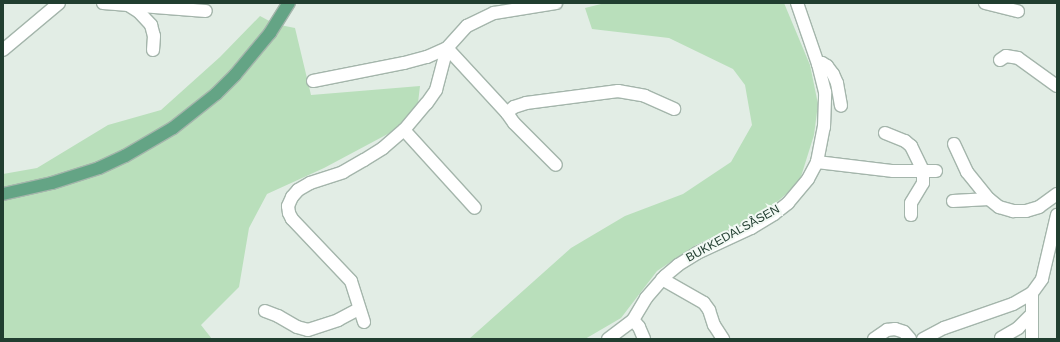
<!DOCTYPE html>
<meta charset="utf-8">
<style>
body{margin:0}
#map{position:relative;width:1060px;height:342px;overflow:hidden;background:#e2ede5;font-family:Arial,sans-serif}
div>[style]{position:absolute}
.green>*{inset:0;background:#b9dfbb}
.roads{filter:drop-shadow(1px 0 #a4b5ab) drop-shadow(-1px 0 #a4b5ab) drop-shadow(0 1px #a4b5ab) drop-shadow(0 -1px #a4b5ab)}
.minor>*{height:12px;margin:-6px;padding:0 6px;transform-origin:6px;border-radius:6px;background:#fff}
.major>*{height:12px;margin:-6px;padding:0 6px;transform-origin:6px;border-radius:6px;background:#64a485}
span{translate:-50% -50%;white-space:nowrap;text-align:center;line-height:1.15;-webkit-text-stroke:4px #f2f9f4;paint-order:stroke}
.street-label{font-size:12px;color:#213e30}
.frame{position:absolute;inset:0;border:4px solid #213e30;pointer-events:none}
</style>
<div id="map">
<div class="green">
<i style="clip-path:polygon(605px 3px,784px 3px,810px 65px,818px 104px,814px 135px,799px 183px,764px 213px,696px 245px,657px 271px,621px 318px,585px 339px,469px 339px,571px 248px,625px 216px,683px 194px,731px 162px,752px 125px,745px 85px,733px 69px,669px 38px,592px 29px,585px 8px)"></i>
<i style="clip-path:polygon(260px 16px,275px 24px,295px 28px,311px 95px,420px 86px,418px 103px,399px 128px,324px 168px,267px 194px,249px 228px,239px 287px,201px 325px,212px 339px,3px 339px,3px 174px,37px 168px,108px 125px,161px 110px,220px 57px)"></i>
</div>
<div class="roads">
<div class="minor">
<i style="left:103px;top:3px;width:103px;rotate:4.4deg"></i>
<i style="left:985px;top:3px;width:34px;rotate:14deg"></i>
<i style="left:128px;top:5px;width:13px;rotate:32deg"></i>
<i style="left:139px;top:12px;width:18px;rotate:47deg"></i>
<i style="left:151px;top:25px;width:11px;rotate:75deg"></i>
<i style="left:154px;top:36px;width:14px;rotate:94deg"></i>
<i style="left:447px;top:48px;width:88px;rotate:47.3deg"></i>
<i style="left:507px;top:113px;width:12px;rotate:55deg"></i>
<i style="left:514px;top:123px;width:59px;rotate:45deg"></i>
<i style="left:3px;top:50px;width:73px;rotate:-40deg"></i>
<i style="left:1000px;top:60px;width:7px;rotate:-34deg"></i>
<i style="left:1006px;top:56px;width:12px;rotate:9deg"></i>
<i style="left:1018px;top:58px;width:48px;rotate:35.7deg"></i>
<i style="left:818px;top:64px;width:4px;rotate:-14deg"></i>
<i style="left:822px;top:63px;width:6px;rotate:31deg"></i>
<i style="left:827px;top:66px;width:10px;rotate:53deg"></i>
<i style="left:833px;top:74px;width:10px;rotate:66deg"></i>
<i style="left:837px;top:83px;width:23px;rotate:80deg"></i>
<i style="left:313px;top:81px;width:93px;rotate:-11.2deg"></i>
<i style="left:404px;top:63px;width:24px;rotate:-15deg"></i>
<i style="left:427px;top:57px;width:22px;rotate:-24deg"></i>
<i style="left:507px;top:113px;width:9px;rotate:-41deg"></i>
<i style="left:514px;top:107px;width:13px;rotate:-18deg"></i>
<i style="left:526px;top:103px;width:93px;rotate:-7.4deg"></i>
<i style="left:618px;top:91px;width:27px;rotate:10deg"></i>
<i style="left:645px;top:96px;width:32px;rotate:24deg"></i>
<i style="left:404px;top:130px;width:105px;rotate:47.7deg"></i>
<i style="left:885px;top:133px;width:22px;rotate:22deg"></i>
<i style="left:905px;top:141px;width:8px;rotate:40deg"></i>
<i style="left:911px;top:146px;width:28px;rotate:64deg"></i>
<i style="left:923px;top:171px;width:12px;rotate:90deg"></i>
<i style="left:923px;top:183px;width:23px;rotate:121deg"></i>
<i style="left:911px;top:203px;width:12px;rotate:90deg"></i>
<i style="left:954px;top:144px;width:31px;rotate:65deg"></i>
<i style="left:967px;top:172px;width:35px;rotate:51deg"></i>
<i style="left:989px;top:199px;width:13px;rotate:39deg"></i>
<i style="left:999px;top:207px;width:15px;rotate:16deg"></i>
<i style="left:1013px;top:211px;width:13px"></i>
<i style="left:1026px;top:211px;width:14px;rotate:-17deg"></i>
<i style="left:1039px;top:207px;width:22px;rotate:-36deg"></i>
<i style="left:817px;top:162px;width:77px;rotate:6.8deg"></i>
<i style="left:893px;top:171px;width:43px"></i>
<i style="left:953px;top:201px;width:36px;rotate:-3deg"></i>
<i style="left:662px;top:279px;width:48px;rotate:29.7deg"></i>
<i style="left:704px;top:303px;width:9px;rotate:54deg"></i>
<i style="left:709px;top:310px;width:16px;rotate:72deg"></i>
<i style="left:714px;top:325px;width:17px;rotate:57deg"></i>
<i style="left:265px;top:311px;width:14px;rotate:21deg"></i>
<i style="left:278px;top:316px;width:22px;rotate:30deg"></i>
<i style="left:297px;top:327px;width:11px;rotate:15deg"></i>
<i style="left:308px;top:330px;width:32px;rotate:-18deg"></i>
<i style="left:338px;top:320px;width:24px;rotate:-28deg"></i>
<i style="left:633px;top:320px;width:9px;rotate:49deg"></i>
<i style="left:639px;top:327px;width:13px;rotate:67deg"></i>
<i style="left:364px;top:322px;width:43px;rotate:-107.6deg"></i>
<i style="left:351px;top:281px;width:86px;rotate:-133.6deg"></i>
<i style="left:292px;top:219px;width:7px;rotate:-117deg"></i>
<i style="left:289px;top:213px;width:7px;rotate:-98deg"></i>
<i style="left:288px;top:206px;width:10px;rotate:-66deg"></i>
<i style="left:292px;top:197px;width:9px;rotate:-49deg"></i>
<i style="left:298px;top:190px;width:14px;rotate:-30deg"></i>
<i style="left:310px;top:183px;width:35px;rotate:-18deg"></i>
<i style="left:343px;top:172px;width:24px;rotate:-30deg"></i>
<i style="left:364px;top:160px;width:22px;rotate:-32deg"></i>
<i style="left:383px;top:148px;width:28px;rotate:-41deg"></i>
<i style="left:404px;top:130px;width:35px;rotate:-50deg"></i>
<i style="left:427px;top:103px;width:16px;rotate:-55deg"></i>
<i style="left:436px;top:90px;width:43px;rotate:-75.3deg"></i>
<i style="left:447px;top:48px;width:30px;rotate:-48deg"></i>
<i style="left:467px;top:26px;width:30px;rotate:-26deg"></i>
<i style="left:494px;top:13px;width:63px;rotate:-9.2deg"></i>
<i style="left:1001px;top:338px;width:20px;rotate:-30deg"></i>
<i style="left:1018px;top:328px;width:18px;rotate:-45deg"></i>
<i style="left:608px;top:339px;width:31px;rotate:-37deg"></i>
<i style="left:633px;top:320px;width:26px;rotate:-59deg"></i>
<i style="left:646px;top:298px;width:29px;rotate:-49deg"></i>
<i style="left:665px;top:276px;width:17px;rotate:-40deg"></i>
<i style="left:678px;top:265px;width:22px;rotate:-32deg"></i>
<i style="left:697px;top:253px;width:60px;rotate:-24.8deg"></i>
<i style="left:751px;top:228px;width:27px;rotate:-31deg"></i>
<i style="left:774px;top:214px;width:18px;rotate:-38deg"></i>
<i style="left:788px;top:203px;width:31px;rotate:-50deg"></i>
<i style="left:808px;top:179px;width:19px;rotate:-62deg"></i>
<i style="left:817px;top:162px;width:36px;rotate:-79deg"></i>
<i style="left:824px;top:127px;width:35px;rotate:-88deg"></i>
<i style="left:825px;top:92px;width:29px;rotate:-104deg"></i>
<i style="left:818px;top:64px;width:65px;rotate:-109deg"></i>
<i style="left:874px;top:339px;width:16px;rotate:-35deg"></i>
<i style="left:887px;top:330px;width:8px;rotate:-7deg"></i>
<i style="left:895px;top:329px;width:9px;rotate:18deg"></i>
<i style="left:904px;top:332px;width:9px;rotate:49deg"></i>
<i style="left:923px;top:339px;width:24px;rotate:-28deg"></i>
<i style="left:944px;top:328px;width:73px;rotate:-19.2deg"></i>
<i style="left:1013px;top:304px;width:22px;rotate:-30deg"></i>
<i style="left:1032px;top:293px;width:17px;rotate:-54deg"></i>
<i style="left:1042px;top:279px;width:66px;rotate:-76.8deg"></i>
<i style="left:1032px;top:339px;width:46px;rotate:-90deg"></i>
</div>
<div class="major">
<i style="left:3px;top:194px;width:50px;rotate:-12.7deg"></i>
<i style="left:52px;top:183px;width:49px;rotate:-17.7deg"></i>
<i style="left:99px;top:168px;width:29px;rotate:-25deg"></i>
<i style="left:125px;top:156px;width:56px;rotate:-30.3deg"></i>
<i style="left:173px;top:128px;width:55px;rotate:-38.3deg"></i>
<i style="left:216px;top:94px;width:27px;rotate:-45deg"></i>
<i style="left:235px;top:75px;width:55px;rotate:-50.2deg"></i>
<i style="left:270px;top:33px;width:36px;rotate:-58deg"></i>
</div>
</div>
<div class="street-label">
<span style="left:733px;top:234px;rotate:-29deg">BUKKEDALSÅSEN</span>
</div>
<div class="frame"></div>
</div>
